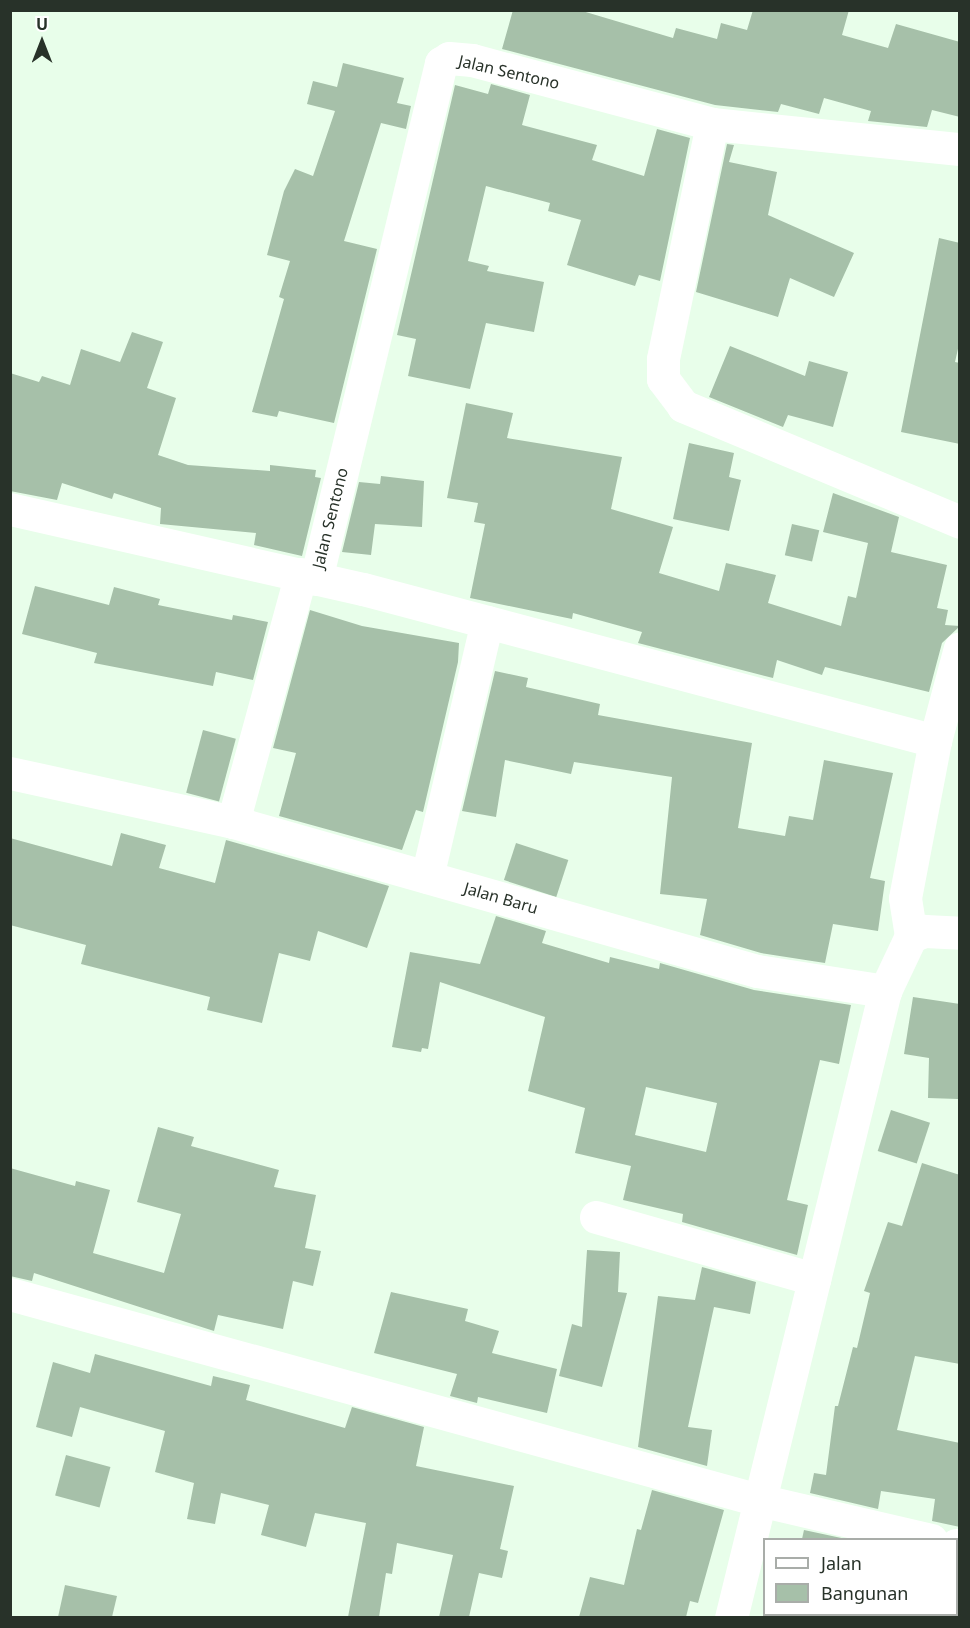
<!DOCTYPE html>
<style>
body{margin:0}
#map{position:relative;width:970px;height:1628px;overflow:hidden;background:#e8feea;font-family:"Noto Sans",sans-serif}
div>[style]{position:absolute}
.building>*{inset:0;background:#a6c0a9;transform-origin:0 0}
.minor>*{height:33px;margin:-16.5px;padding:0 16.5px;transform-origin:16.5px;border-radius:16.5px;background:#fff}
.tertiary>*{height:33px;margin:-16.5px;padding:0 16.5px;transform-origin:16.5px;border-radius:16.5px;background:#fff}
span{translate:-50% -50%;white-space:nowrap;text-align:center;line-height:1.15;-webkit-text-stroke:5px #fff;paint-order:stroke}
.street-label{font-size:16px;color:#283229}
.frame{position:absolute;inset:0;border:12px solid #283229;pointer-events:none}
.legend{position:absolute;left:763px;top:1538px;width:195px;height:78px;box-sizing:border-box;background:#fff;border:2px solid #a9ada9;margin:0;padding:8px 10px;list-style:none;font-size:18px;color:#283229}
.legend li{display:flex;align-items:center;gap:12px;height:30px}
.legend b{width:30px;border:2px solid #a9ada9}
.north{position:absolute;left:12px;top:12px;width:60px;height:60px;-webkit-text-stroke:4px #fff;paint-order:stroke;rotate:0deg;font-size:16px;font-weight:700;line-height:24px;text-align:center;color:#283229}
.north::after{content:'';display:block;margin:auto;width:21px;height:27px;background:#283229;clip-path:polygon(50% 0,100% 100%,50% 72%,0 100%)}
</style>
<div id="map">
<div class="building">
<i style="clip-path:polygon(513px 10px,579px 10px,673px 38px,676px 28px,717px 39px,721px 23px,747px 30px,753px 10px,849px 10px,842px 35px,888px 48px,896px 24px,960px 42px,960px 117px,932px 110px,927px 127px,868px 121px,871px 111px,824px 98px,819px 114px,781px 104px,778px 112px,715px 105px,502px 49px)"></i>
<i style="clip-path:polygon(343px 63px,404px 78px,397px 103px,411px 106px,406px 129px,381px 123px,344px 241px,377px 249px,334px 423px,279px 411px,277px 417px,252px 412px,284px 299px,279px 297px,290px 261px,267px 255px,284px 191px,295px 169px,313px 176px,335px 111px,307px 104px,313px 81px,337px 87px)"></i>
<i style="clip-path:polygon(491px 84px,530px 95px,522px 125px,597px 145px,592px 160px,644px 176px,657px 129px,690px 138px,660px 281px,639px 275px,635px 286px,567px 265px,581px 220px,548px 211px,550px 203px,486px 186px,468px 261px,489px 266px,487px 271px,544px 282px,534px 332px,486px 323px,470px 389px,408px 376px,416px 339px,397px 335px,455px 85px,488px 94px)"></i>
<i style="clip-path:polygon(727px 144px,734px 145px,729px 162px,777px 172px,768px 215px,854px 253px,834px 297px,790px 278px,778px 317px,696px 292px)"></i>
<i style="clip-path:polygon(939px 238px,960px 243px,960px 340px,955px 362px,960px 363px,960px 444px,901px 432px)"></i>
<i style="clip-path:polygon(132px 332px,163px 342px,147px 388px,176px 398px,158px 455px,188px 465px,270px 471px,270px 465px,316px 470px,315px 477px,321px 478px,302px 556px,254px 545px,256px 533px,160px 524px,161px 508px,114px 493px,112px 499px,62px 483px,57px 500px,10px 491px,10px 373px,39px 382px,42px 376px,70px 385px,81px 349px,120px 362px)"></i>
<i style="clip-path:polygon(730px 346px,805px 376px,809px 361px,848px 372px,833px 427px,788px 415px,783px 427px,709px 397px)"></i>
<i style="clip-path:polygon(466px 403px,513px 413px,507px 438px,622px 457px,611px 509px,673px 527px,659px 573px,719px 591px,726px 563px,776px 575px,768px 603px,841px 626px,848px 596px,856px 598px,868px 543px,823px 532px,833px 493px,899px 517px,891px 552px,947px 565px,937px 608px,948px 610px,945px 625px,960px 626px,942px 643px,929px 692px,825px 667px,822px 675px,777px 660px,773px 678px,638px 643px,642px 632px,573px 613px,572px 619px,470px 598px,485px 524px,474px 522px,478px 503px,447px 498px)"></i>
<i style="clip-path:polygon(689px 443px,734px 453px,729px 477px,741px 480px,729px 531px,673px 519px)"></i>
<i style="clip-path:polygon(381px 476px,424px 481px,422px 527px,375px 524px,371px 555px,342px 552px,359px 482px,380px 484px)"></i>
<i style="left:792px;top:524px;width:28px;height:32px;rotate:13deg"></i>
<i style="clip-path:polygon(35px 586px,109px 605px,114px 587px,160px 599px,158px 605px,232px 620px,233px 615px,268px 622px,253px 680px,216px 672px,213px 686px,94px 663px,97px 653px,22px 634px)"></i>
<i style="clip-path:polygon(310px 610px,362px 626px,459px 643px,458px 662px,423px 812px,416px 810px,402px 850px,279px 816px,296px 753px,273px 748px)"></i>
<i style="clip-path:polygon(495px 671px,528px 678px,526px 687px,600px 704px,598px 715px,752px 743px,738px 828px,785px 836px,789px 816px,813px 820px,824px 760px,893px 773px,870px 878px,885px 881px,878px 931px,833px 924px,825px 963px,761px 953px,700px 935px,707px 899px,660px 894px,672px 777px,574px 762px,571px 774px,505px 760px,496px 817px,462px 811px)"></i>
<i style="left:203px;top:730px;width:34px;height:65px;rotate:15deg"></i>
<i style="clip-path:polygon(121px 833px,166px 845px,159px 868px,215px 883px,226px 840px,389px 886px,367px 948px,318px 931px,310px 961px,279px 953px,262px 1023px,207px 1010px,210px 997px,81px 964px,86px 945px,10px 925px,10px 838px,112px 866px)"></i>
<i style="left:516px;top:843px;width:55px;height:39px;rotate:18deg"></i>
<i style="clip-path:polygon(evenodd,496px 916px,546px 931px,542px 943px,609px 963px,610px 957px,659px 969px,660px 963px,754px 990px,851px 1005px,839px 1064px,820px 1060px,787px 1200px,808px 1205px,797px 1255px,682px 1222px,683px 1214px,623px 1200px,631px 1166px,575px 1153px,585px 1108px,528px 1091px,545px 1017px,440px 982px,428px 1049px,422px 1048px,421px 1052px,392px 1047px,410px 952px,480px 964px,496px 916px,646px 1087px,717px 1103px,706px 1152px,635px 1135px,646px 1087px)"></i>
<i style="clip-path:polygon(913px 997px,960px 1004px,958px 1099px,928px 1098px,929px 1058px,904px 1054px)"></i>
<i style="left:891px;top:1110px;width:41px;height:43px;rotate:18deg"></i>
<i style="clip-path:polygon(158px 1127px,194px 1137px,191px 1146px,279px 1170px,274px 1187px,316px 1195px,305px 1248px,321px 1251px,313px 1286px,293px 1281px,283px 1329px,218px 1315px,214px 1331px,34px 1273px,32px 1281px,10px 1276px,10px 1168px,75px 1186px,76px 1181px,110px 1190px,93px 1253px,164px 1273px,181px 1214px,137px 1202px)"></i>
<i style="clip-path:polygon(922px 1163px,960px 1175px,960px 1364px,915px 1356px,897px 1430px,960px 1443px,960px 1527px,932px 1521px,935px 1499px,881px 1491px,878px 1509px,810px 1493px,814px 1473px,826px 1475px,835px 1406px,838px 1406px,853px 1347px,857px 1348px,870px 1293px,864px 1291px,888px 1222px,902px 1226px)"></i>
<i style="clip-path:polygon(587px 1250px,620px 1252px,618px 1292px,627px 1293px,602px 1387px,559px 1376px,572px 1324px,582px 1327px)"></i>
<i style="clip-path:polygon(702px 1267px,756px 1282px,750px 1314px,714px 1307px,688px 1427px,712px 1430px,707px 1466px,638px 1447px,658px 1296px,695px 1300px)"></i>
<i style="clip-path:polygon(391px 1292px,468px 1309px,465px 1321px,499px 1331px,492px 1353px,557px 1369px,547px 1413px,478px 1397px,477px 1403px,450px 1396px,457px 1374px,374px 1353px)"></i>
<i style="clip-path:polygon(95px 1354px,211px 1386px,213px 1376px,250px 1385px,246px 1400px,345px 1428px,352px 1407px,424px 1427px,416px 1466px,514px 1486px,500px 1549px,508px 1551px,502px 1578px,479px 1573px,469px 1617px,439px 1617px,453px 1555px,397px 1543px,392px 1574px,386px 1573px,379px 1617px,348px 1617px,366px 1523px,315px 1513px,306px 1547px,261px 1535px,269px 1505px,221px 1493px,215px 1524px,187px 1519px,194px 1483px,155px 1472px,165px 1431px,80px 1407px,72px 1437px,36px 1427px,53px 1362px,90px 1373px)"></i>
<i style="left:66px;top:1455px;width:46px;height:42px;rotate:15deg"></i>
<i style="clip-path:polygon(652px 1490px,724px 1510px,698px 1603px,690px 1601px,686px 1617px,579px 1617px,590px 1577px,624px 1585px,637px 1529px,641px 1530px)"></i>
<i style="clip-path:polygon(804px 1530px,846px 1539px,802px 1539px)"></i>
<i style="clip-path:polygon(65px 1585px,117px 1596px,112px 1617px,58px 1617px)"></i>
</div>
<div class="minor">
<i style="left:712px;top:124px;width:240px;rotate:101.8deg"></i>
<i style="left:663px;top:359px;width:20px;rotate:90deg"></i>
<i style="left:663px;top:379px;width:34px;rotate:53deg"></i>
<i style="left:683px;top:406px;width:300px;rotate:22.7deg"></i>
<i style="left:10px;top:509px;width:362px;rotate:12.8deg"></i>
<i style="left:363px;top:589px;width:592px;rotate:14.88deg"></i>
<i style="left:316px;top:579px;width:531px;rotate:-76.38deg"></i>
<i style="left:441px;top:63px;width:9px;rotate:-32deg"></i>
<i style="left:449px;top:58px;width:23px;rotate:5deg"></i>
<i style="left:472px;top:60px;width:248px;rotate:14.9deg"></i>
<i style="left:712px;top:124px;width:249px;rotate:5.8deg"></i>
<i style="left:233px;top:822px;width:257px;rotate:-74.7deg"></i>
<i style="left:427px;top:877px;width:262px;rotate:-76.8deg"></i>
<i style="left:911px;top:936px;width:38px;rotate:-99deg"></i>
<i style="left:905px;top:898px;width:160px;rotate:-79.2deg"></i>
<i style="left:935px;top:741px;width:96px;rotate:-75deg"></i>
<i style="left:596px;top:1217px;width:227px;rotate:15.9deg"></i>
<i style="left:10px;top:1294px;width:777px;rotate:15.38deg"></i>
<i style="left:759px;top:1500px;width:177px;rotate:13.1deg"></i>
<i style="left:956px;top:1545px;width:4px;rotate:14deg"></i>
</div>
<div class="tertiary">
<i style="left:10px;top:773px;width:228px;rotate:12.4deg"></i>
<i style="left:233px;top:822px;width:545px;rotate:15.87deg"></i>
<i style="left:757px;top:971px;width:130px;rotate:8.9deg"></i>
<i style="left:885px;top:991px;width:61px;rotate:-64.7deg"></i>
<i style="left:911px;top:936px;width:15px;rotate:-20deg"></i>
<i style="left:925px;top:931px;width:35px;rotate:3deg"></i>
<i style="left:731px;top:1618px;width:646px;rotate:-76.2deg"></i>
</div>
<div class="street-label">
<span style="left:509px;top:72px;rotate:13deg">Jalan Sentono</span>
<span style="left:330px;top:518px;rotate:-76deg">Jalan Sentono</span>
<span style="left:501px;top:898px;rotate:16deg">Jalan Baru</span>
</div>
<div class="frame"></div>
<ul class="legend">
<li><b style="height:8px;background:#fff"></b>Jalan</li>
<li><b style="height:16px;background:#a6c0a9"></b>Bangunan</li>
</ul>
<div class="north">U</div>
</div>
